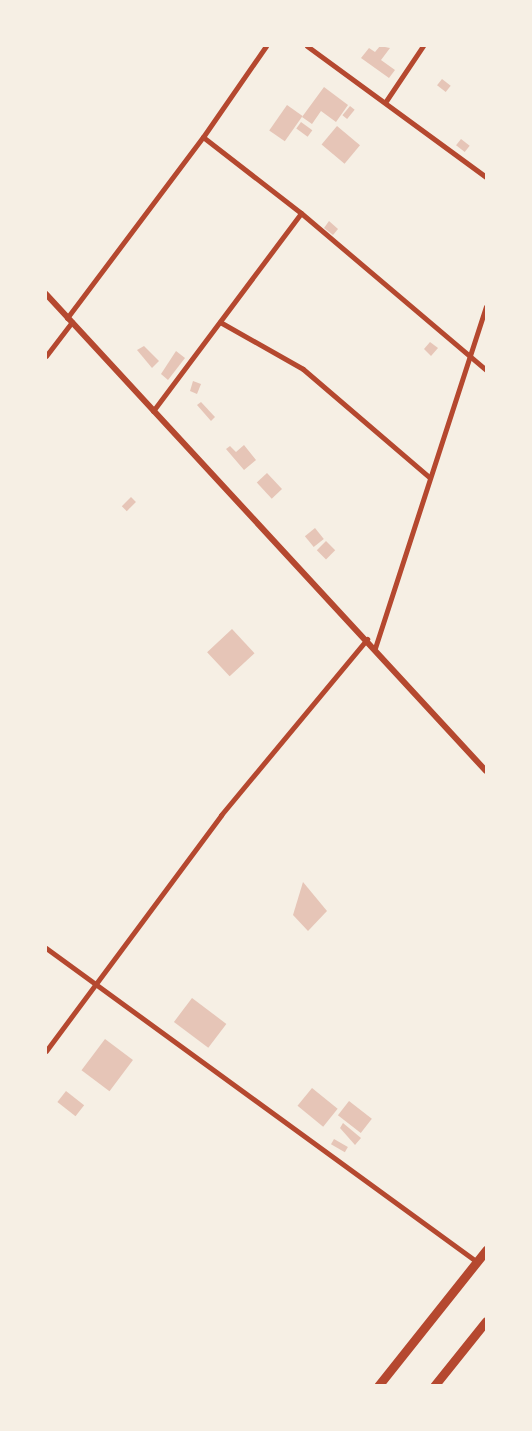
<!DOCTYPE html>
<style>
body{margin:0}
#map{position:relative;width:532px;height:1431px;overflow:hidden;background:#f6efe4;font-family:"Exo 2",sans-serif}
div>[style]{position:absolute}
.building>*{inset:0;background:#e6c5b7;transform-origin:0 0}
.minor>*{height:5px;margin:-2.5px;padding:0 2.5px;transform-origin:2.5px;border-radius:2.5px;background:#b5482f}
.tertiary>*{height:6px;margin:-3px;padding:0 3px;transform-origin:3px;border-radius:3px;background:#b5482f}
.trunk>*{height:9px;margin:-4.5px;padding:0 4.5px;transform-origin:4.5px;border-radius:4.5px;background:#b5482f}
span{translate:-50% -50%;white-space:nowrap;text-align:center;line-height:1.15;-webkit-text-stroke:7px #f6efe4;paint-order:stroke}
.frame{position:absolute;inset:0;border:47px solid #f6efe4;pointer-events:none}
</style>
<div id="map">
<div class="building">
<i style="clip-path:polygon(380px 46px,390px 48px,381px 60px,395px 70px,389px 78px,361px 58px,369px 48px,375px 52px)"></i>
<i style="left:442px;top:79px;width:11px;height:8px;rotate:38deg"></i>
<i style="clip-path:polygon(324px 87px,348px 105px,336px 122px,321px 111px,312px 124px,302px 117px)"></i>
<i style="left:287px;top:105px;width:19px;height:31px;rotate:35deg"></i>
<i style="left:350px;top:106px;width:6px;height:12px;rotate:39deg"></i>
<i style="left:301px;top:122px;width:14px;height:8px;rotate:36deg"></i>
<i style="left:337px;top:126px;width:30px;height:24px;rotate:40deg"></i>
<i style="left:461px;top:139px;width:11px;height:8px;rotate:38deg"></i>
<i style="clip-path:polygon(329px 221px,338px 229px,333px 235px,324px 228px)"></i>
<i style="clip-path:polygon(430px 342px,438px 348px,431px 356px,424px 349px)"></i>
<i style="clip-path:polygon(144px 346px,159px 361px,152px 368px,137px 350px)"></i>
<i style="clip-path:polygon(176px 351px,185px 358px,168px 380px,161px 374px)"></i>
<i style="clip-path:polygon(193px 381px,201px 384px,197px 394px,190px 391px)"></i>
<i style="clip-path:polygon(201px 402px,215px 417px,211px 421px,197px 405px)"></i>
<i style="clip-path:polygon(244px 445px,256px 460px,244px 470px,226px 449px,230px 446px,236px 452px)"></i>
<i style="left:267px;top:473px;width:22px;height:14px;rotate:47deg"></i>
<i style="left:131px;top:497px;width:7px;height:13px;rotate:45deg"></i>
<i style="left:315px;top:528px;width:14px;height:13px;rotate:51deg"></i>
<i style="left:326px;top:541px;width:13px;height:13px;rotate:45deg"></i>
<i style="left:232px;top:629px;width:33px;height:34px;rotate:47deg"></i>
<i style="clip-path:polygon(303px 882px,327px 911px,308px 931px,293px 915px)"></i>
<i style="left:192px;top:998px;width:43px;height:30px;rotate:37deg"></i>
<i style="left:105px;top:1039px;width:35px;height:39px;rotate:37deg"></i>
<i style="left:312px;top:1088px;width:33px;height:23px;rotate:39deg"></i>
<i style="left:66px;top:1091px;width:23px;height:14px;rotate:38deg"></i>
<i style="left:349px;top:1101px;width:29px;height:18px;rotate:38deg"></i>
<i style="clip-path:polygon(343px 1123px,361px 1138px,355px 1145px,340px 1128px)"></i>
<i style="left:334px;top:1139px;width:16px;height:6px;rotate:30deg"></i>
</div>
<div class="minor">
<i style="left:307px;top:46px;width:222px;rotate:36.2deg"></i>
<i style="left:386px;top:101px;width:66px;rotate:-56.1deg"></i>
<i style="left:203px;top:137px;width:124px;rotate:37.8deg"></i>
<i style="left:301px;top:213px;width:243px;rotate:40.3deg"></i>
<i style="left:67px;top:318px;width:226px;rotate:-53.1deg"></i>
<i style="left:203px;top:137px;width:111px;rotate:-55.3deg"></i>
<i style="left:220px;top:322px;width:95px;rotate:29.5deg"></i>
<i style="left:303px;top:369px;width:167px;rotate:40.6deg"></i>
<i style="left:46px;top:356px;width:43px;rotate:-52.6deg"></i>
<i style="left:153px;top:411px;width:247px;rotate:-53.2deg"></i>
<i style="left:375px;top:648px;width:359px;rotate:-72deg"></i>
<i style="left:46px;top:948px;width:533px;rotate:36.07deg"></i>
<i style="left:46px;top:1051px;width:294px;rotate:-53.4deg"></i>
<i style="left:221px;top:815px;width:229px;rotate:-50.3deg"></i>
</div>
<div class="tertiary">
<i style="left:46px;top:294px;width:649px;rotate:47.31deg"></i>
</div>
<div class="trunk">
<i style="left:378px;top:1386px;width:174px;rotate:-51.5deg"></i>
<i style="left:434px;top:1386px;width:83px;rotate:-51.3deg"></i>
</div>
<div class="frame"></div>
</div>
